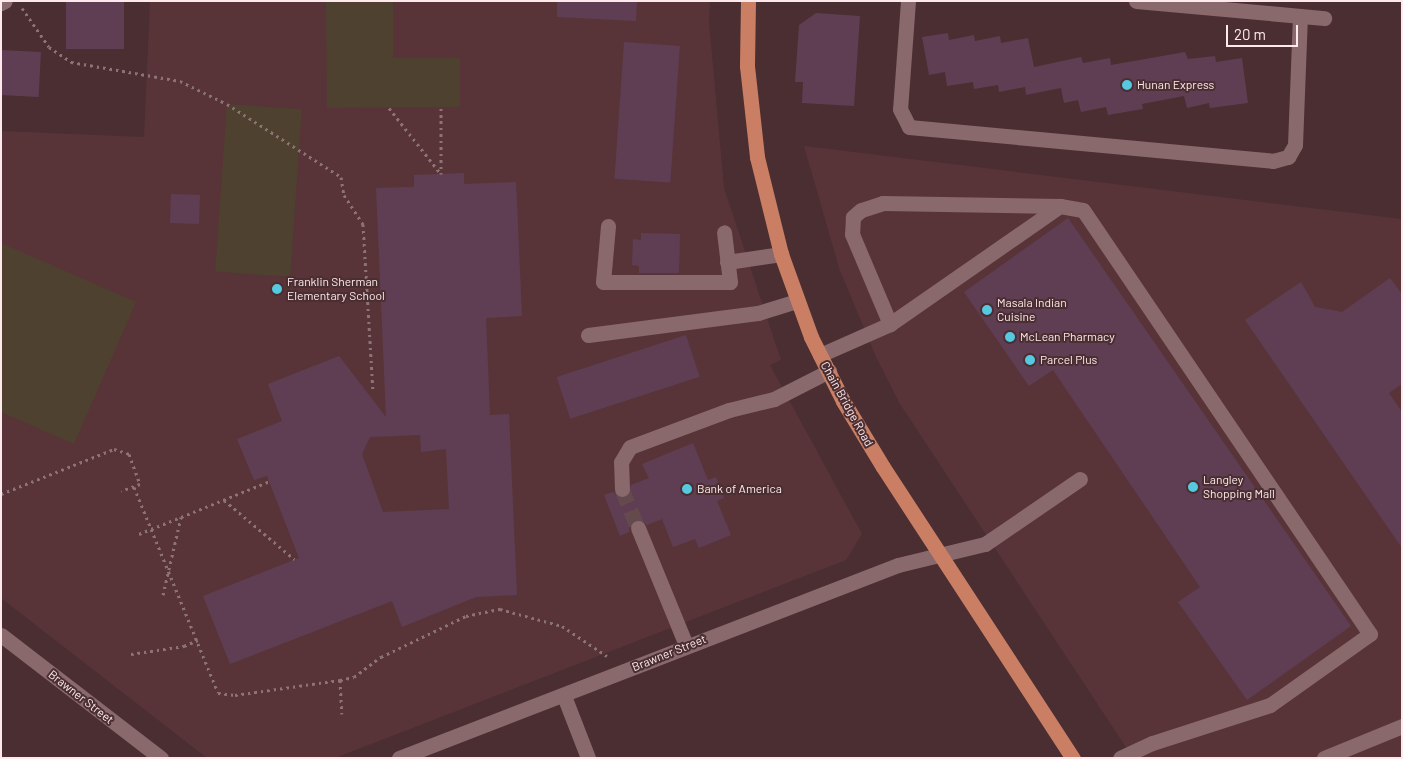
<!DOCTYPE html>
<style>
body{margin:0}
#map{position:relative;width:1403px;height:759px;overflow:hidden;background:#4a2e31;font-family:Barlow,sans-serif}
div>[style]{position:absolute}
.built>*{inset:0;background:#583438}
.green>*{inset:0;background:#4e412f;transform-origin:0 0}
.building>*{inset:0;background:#5f3e53;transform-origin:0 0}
.minor-tunnel>*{height:15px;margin-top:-7.5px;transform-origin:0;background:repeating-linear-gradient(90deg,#654a4d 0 15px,transparent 0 23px)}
.path>*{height:3px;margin-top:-1.5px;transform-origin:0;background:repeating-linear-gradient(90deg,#8c7375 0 2.5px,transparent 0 6.5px)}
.minor>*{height:15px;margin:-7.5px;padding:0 7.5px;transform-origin:7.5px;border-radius:7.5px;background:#89696c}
.major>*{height:15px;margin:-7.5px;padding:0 7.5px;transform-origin:7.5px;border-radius:7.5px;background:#ca7f64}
.dots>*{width:14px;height:14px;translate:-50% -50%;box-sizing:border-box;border:2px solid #4a2e31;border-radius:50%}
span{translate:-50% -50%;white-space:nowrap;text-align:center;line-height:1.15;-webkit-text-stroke:4px #4a2e31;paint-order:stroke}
.poi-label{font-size:12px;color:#feeaec}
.left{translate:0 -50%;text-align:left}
.street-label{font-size:12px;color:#feeaec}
.frame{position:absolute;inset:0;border:2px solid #feeaec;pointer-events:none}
.scale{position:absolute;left:1226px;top:25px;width:72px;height:22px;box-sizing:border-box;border:2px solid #feeaec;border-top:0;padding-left:6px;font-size:15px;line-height:18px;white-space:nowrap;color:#feeaec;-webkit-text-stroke:4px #4a2e31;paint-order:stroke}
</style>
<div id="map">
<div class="built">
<i style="clip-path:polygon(150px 1px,710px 1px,709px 22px,724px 188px,781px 360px,770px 365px,862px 534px,846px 560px,335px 758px,207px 758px,1px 598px,1px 131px,144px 137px)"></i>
<i style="clip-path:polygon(804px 146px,1402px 219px,1402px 758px,1133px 758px,900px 404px,876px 357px,839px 268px)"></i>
</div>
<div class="green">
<i style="clip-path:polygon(326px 1px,393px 1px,393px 58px,460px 58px,460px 107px,327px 108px)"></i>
<i style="left:227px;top:104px;width:75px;height:168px;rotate:4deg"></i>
<i style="clip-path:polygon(1px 243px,136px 302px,74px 444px,1px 412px)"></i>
</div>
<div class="building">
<i style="left:66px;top:1px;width:58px;height:48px"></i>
<i style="clip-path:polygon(557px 1px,637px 1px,636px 21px,557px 17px)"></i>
<i style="clip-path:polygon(816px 13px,860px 16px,854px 106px,802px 103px,803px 82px,795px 82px,799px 25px)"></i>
<i style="clip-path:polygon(948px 33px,949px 40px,974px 35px,975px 41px,1000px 36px,1001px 43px,1028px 38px,1034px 67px,1081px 57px,1083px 63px,1110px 58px,1111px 65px,1185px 52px,1188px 59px,1215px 56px,1216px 62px,1242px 58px,1248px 103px,1210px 108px,1209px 103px,1187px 108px,1184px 96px,1142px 104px,1143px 109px,1108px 115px,1106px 107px,1081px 112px,1078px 100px,1064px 103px,1061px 88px,1026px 95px,1025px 87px,999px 92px,998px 85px,974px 89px,973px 82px,947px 86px,945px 72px,929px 75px,922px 37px)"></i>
<i style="left:624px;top:42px;width:56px;height:137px;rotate:4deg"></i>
<i style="left:1px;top:50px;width:40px;height:45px;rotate:3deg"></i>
<i style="clip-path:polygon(evenodd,464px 173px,464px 184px,516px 182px,522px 316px,486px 318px,490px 415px,509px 414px,517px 595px,476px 597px,402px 627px,392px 601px,230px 664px,203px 596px,299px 558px,267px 476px,254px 480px,237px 439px,282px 421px,268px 384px,339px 356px,386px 417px,376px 188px,414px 187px,414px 175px,464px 173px,420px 435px,421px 452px,446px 449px,449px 509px,383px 512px,362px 454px,370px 437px,420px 435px)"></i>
<i style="left:171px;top:194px;width:29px;height:29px;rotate:2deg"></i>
<i style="clip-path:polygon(1068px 218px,1351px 626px,1247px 700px,1178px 602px,1200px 587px,1053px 370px,1029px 386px,964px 292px)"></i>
<i style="clip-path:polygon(641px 233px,680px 234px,679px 273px,639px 273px,639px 266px,632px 265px,633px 239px,641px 240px)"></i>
<i style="clip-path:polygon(1390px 278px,1402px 294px,1402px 384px,1389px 393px,1402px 412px,1402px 548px,1245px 320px,1301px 282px,1315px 307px,1342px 312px)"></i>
<i style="left:686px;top:335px;width:44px;height:136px;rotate:72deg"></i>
<i style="clip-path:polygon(693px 443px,708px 480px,716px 477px,724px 498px,717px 501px,731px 535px,699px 548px,695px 539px,673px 547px,662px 519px,647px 525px,639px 519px,630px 523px,629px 532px,620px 536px,604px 495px,613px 492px,618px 497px,627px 497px,631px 485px,649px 478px,642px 464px)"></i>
</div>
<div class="minor-tunnel">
<i style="left:622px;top:489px;width:42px;rotate:67.7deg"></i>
</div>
<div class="path">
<i style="left:22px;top:8px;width:47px;rotate:55.3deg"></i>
<i style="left:49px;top:47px;width:27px;rotate:34deg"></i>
<i style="left:71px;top:62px;width:111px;rotate:9.9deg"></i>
<i style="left:180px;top:81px;width:52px;rotate:26.1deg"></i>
<i style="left:227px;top:104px;width:135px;rotate:32.6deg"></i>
<i style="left:341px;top:177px;width:18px;rotate:81deg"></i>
<i style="left:344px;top:195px;width:35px;rotate:57deg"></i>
<i style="left:363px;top:224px;width:167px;rotate:86.6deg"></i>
<i style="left:389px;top:108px;width:84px;rotate:51.8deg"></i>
<i style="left:441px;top:108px;width:66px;rotate:90deg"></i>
<i style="left:134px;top:487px;width:222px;rotate:67.8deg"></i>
<i style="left:218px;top:693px;width:17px;rotate:7deg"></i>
<i style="left:235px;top:695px;width:106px;rotate:-8.1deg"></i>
<i style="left:340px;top:680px;width:34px;rotate:87deg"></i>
<i style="left:1px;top:494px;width:122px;rotate:-21.7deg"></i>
<i style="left:114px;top:449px;width:16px;rotate:18deg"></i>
<i style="left:129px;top:454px;width:32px;rotate:70deg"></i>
<i style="left:140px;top:484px;width:20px;rotate:160deg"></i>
<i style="left:224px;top:500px;width:92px;rotate:40.1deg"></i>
<i style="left:139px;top:534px;width:141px;rotate:-22deg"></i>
<i style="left:163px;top:595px;width:80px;rotate:-77deg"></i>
<i style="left:131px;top:654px;width:54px;rotate:-8.6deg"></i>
<i style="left:184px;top:646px;width:15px;rotate:-23deg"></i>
<i style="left:340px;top:680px;width:14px;rotate:-12deg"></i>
<i style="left:354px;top:677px;width:34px;rotate:-37deg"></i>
<i style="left:381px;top:657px;width:94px;rotate:-25.8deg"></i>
<i style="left:466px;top:616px;width:35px;rotate:-12deg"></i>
<i style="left:500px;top:609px;width:64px;rotate:15.3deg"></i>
<i style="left:562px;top:626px;width:54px;rotate:33.7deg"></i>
</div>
<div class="minor">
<i style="left:908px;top:1px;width:108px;rotate:94.2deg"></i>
<i style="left:900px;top:109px;width:20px;rotate:63deg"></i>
<i style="left:909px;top:127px;width:366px;rotate:5.3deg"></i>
<i style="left:1273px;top:161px;width:16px;rotate:-15deg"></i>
<i style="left:1288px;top:157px;width:14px;rotate:-60deg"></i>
<i style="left:1295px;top:145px;width:129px;rotate:-87.8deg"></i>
<i style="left:1136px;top:1px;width:189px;rotate:5.2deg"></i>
<i style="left:1px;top:3px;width:4px;rotate:-27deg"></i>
<i style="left:1060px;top:206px;width:23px;rotate:10deg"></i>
<i style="left:1083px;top:210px;width:512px;rotate:55.91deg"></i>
<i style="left:1370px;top:634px;width:123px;rotate:144.6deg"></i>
<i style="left:1270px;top:705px;width:124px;rotate:162.1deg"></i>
<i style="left:1152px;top:743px;width:35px;rotate:155deg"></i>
<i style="left:608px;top:226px;width:56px;rotate:95.1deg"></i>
<i style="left:603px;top:282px;width:127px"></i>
<i style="left:730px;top:282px;width:50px;rotate:-96.8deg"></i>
<i style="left:727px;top:262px;width:55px;rotate:-8.4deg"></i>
<i style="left:588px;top:335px;width:171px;rotate:-7.4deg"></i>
<i style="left:758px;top:313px;width:41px;rotate:-17.1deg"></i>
<i style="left:820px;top:355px;width:77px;rotate:-23.9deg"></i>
<i style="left:890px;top:324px;width:207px;rotate:-34.8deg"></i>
<i style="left:1060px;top:206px;width:177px;rotate:-179deg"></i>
<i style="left:883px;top:203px;width:23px;rotate:162deg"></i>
<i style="left:861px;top:210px;width:11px;rotate:139deg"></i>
<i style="left:853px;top:217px;width:17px;rotate:93deg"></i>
<i style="left:852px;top:234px;width:98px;rotate:67.1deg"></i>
<i style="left:622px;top:489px;width:27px;rotate:-92deg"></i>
<i style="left:621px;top:462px;width:17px;rotate:-59deg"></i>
<i style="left:630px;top:447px;width:106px;rotate:-20.5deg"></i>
<i style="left:729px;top:410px;width:46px;rotate:-13.7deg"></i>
<i style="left:774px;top:399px;width:62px;rotate:-27deg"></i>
<i style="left:638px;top:528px;width:126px;rotate:67.7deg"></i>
<i style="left:1px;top:635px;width:202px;rotate:37.6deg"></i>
<i style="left:564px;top:696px;width:66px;rotate:68.8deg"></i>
<i style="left:399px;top:758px;width:535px;rotate:-21.15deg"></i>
<i style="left:898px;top:565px;width:89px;rotate:-13.6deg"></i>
<i style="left:985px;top:544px;width:115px;rotate:-34.4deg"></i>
<i style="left:1324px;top:758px;width:84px;rotate:-22.3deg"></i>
</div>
<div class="major">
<i style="left:748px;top:1px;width:65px;rotate:90.9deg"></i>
<i style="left:747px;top:66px;width:92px;rotate:83.7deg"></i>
<i style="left:757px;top:157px;width:100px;rotate:76.1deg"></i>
<i style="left:781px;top:254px;width:88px;rotate:70.1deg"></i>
<i style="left:811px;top:337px;width:72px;rotate:63.4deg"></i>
<i style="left:843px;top:401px;width:77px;rotate:58.8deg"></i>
<i style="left:883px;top:467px;width:348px;rotate:56.9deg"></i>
</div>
<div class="dots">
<i style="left:1127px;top:85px;background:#56c9e1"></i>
<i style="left:277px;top:289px;background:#56c9e1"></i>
<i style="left:987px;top:310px;background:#56c9e1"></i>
<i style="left:1010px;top:337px;background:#56c9e1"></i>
<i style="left:1030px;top:360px;background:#56c9e1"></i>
<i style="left:1193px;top:487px;background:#56c9e1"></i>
<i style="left:687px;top:489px;background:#56c9e1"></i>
</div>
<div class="poi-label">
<span class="left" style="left:1137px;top:85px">Hunan Express</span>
<span class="left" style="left:287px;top:289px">Franklin Sherman<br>Elementary School</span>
<span class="left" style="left:997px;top:310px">Masala Indian<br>Cuisine</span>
<span class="left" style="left:1020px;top:337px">McLean Pharmacy</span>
<span class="left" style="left:1040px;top:360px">Parcel Plus</span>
<span class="left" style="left:1203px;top:487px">Langley<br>Shopping Mall</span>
<span class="left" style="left:697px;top:489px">Bank of America</span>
</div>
<div class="street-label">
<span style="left:847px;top:404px;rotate:61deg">Chain Bridge Road</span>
<span style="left:669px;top:653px;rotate:-22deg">Brawner Street</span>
<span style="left:81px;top:697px;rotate:38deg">Brawner Street</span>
</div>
<div class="frame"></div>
<div class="scale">20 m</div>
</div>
